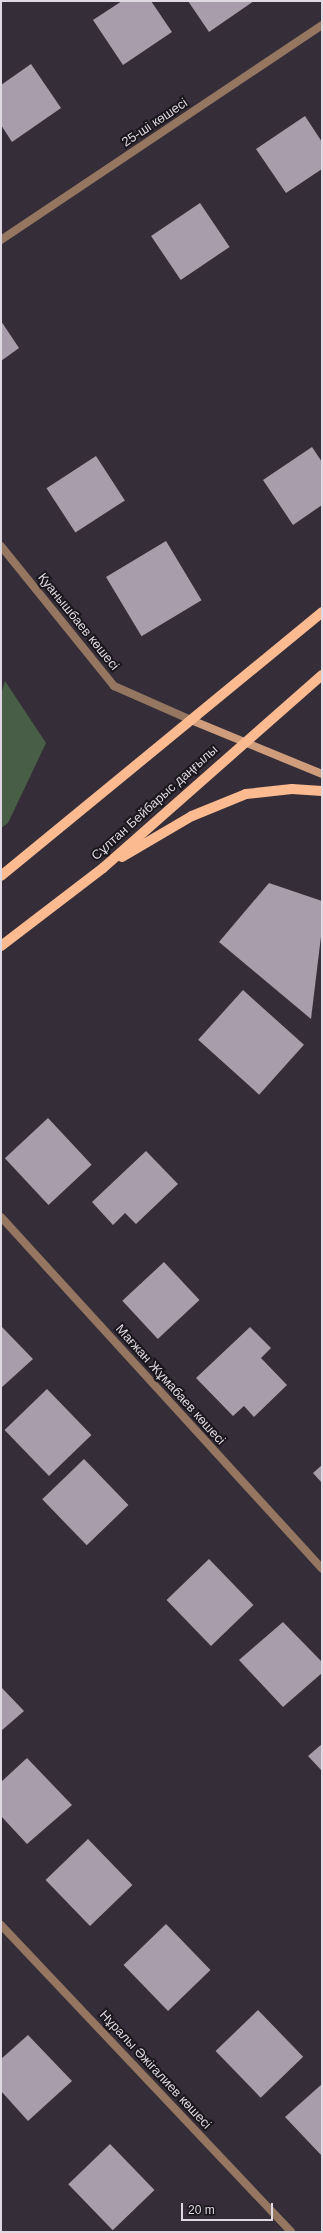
<!DOCTYPE html>
<meta charset="utf-8">
<style>
body{margin:0}
#map{position:relative;width:323px;height:2233px;overflow:hidden;background:#352d38;font-family:Arial,sans-serif}
div>[style]{position:absolute}
.green>*{inset:0;background:#495e46}
.building>*{inset:0;background:#a79dab;transform-origin:0 0}
.street>*{height:8px;margin:-4px;padding:0 4px;transform-origin:4px;border-radius:4px;background:#957661}
.secondary>*{height:8px;margin:-4px;padding:0 4px;transform-origin:4px;border-radius:4px;background:#cf9c7c}
.primary>*{height:10px;margin:-5px;padding:0 5px;transform-origin:5px;border-radius:5px;background:#fbba90}
span{translate:-50% -50%;white-space:nowrap;text-align:center;line-height:1.15;-webkit-text-stroke:4px #1a171c;paint-order:stroke}
.street-label{font-size:13px;color:#dfd9e1}
.frame{position:absolute;inset:0;border:2px solid #dfd9e1;pointer-events:none}
.scale{position:absolute;left:181px;top:2203px;width:92px;height:18px;box-sizing:border-box;border:2px solid #dfd9e1;border-top:0;padding-left:5px;font-size:12px;line-height:14px;white-space:nowrap;color:#dfd9e1;-webkit-text-stroke:3px #1a171c;paint-order:stroke}
</style>
<div id="map">
<div class="green">
<i style="clip-path:polygon(5px 681px,46px 743px,8px 823px,1px 828px,1px 694px)"></i>
</div>
<div class="building">
<i style="clip-path:polygon(122px 1px,151px 1px,172px 32px,123px 65px,93px 20px)"></i>
<i style="clip-path:polygon(188px 1px,254px 1px,209px 32px)"></i>
<i style="clip-path:polygon(31px 64px,61px 108px,12px 142px,1px 125px,1px 85px)"></i>
<i style="clip-path:polygon(305px 116px,322px 142px,322px 169px,286px 193px,256px 149px)"></i>
<i style="left:200px;top:203px;width:53px;height:59px;rotate:56deg"></i>
<i style="clip-path:polygon(1px 321px,19px 348px,1px 361px)"></i>
<i style="clip-path:polygon(312px 447px,322px 462px,322px 505px,293px 525px,263px 480px)"></i>
<i style="left:96px;top:456px;width:53px;height:59px;rotate:57deg"></i>
<i style="left:166px;top:541px;width:69px;height:70px;rotate:59deg"></i>
<i style="clip-path:polygon(269px 883px,322px 901px,322px 928px,311px 1019px,219px 942px)"></i>
<i style="left:243px;top:990px;width:82px;height:67px;rotate:42deg"></i>
<i style="left:48px;top:1118px;width:64px;height:59px;rotate:47deg"></i>
<i style="clip-path:polygon(146px 1151px,178px 1184px,136px 1224px,125px 1213px,113px 1225px,92px 1202px)"></i>
<i style="left:164px;top:1262px;width:52px;height:57px;rotate:47deg"></i>
<i style="clip-path:polygon(1px 1326px,33px 1359px,1px 1388px)"></i>
<i style="clip-path:polygon(250px 1327px,271px 1348px,261px 1358px,287px 1385px,254px 1417px,244px 1406px,233px 1416px,196px 1378px)"></i>
<i style="left:47px;top:1389px;width:64px;height:59px;rotate:46deg"></i>
<i style="left:84px;top:1459px;width:64px;height:58px;rotate:46deg"></i>
<i style="clip-path:polygon(322px 1465px,322px 1483px,313px 1473px)"></i>
<i style="left:209px;top:1559px;width:64px;height:59px;rotate:46deg"></i>
<i style="clip-path:polygon(283px 1622px,322px 1662px,322px 1673px,283px 1707px,239px 1660px)"></i>
<i style="clip-path:polygon(1px 1687px,24px 1711px,1px 1731px)"></i>
<i style="clip-path:polygon(322px 1744px,322px 1771px,308px 1756px)"></i>
<i style="clip-path:polygon(27px 1758px,72px 1805px,27px 1844px,1px 1816px,1px 1782px)"></i>
<i style="left:88px;top:1839px;width:64px;height:59px;rotate:46deg"></i>
<i style="left:166px;top:1924px;width:64px;height:59px;rotate:46deg"></i>
<i style="left:258px;top:2010px;width:65px;height:59px;rotate:46deg"></i>
<i style="clip-path:polygon(28px 2035px,72px 2081px,28px 2121px,1px 2091px,1px 2059px)"></i>
<i style="clip-path:polygon(322px 2084px,322px 2156px,285px 2117px)"></i>
<i style="left:110px;top:2144px;width:64px;height:58px;rotate:46deg"></i>
</div>
<div class="street">
<i style="left:1px;top:240px;width:386px;rotate:-33.8deg"></i>
<i style="left:1px;top:546px;width:180px;rotate:51.1deg"></i>
<i style="left:114px;top:686px;width:84px;rotate:23.8deg"></i>
<i style="left:1px;top:1217px;width:476px;rotate:47.6deg"></i>
<i style="left:1px;top:1925px;width:422px;rotate:46.6deg"></i>
</div>
<div class="secondary">
<i style="left:191px;top:720px;width:142px;rotate:22.4deg"></i>
</div>
<div class="primary">
<i style="left:122px;top:857px;width:81px;rotate:-30.4deg"></i>
<i style="left:192px;top:816px;width:58px;rotate:-22.2deg"></i>
<i style="left:246px;top:794px;width:46px;rotate:-6.2deg"></i>
<i style="left:292px;top:789px;width:30px;rotate:4deg"></i>
<i style="left:1px;top:876px;width:416px;rotate:-39.4deg"></i>
<i style="left:1px;top:946px;width:128px;rotate:-37.4deg"></i>
<i style="left:103px;top:868px;width:292px;rotate:-41.4deg"></i>
</div>
<div class="street-label">
<span style="left:155px;top:123px;rotate:-34deg">25-ші көшесі</span>
<span style="left:78px;top:622px;rotate:51deg">Қуанышбаев көшесі</span>
<span style="left:155px;top:803px;rotate:-42deg">Сұлтан Бейбарыс даңғылы</span>
<span style="left:170px;top:1385px;rotate:48deg">Мағжан Жұмабаев көшесі</span>
<span style="left:155px;top:2070px;rotate:47deg">Нұралы Әжiгалиев көшесi</span>
</div>
<div class="frame"></div>
<div class="scale">20 m</div>
</div>
